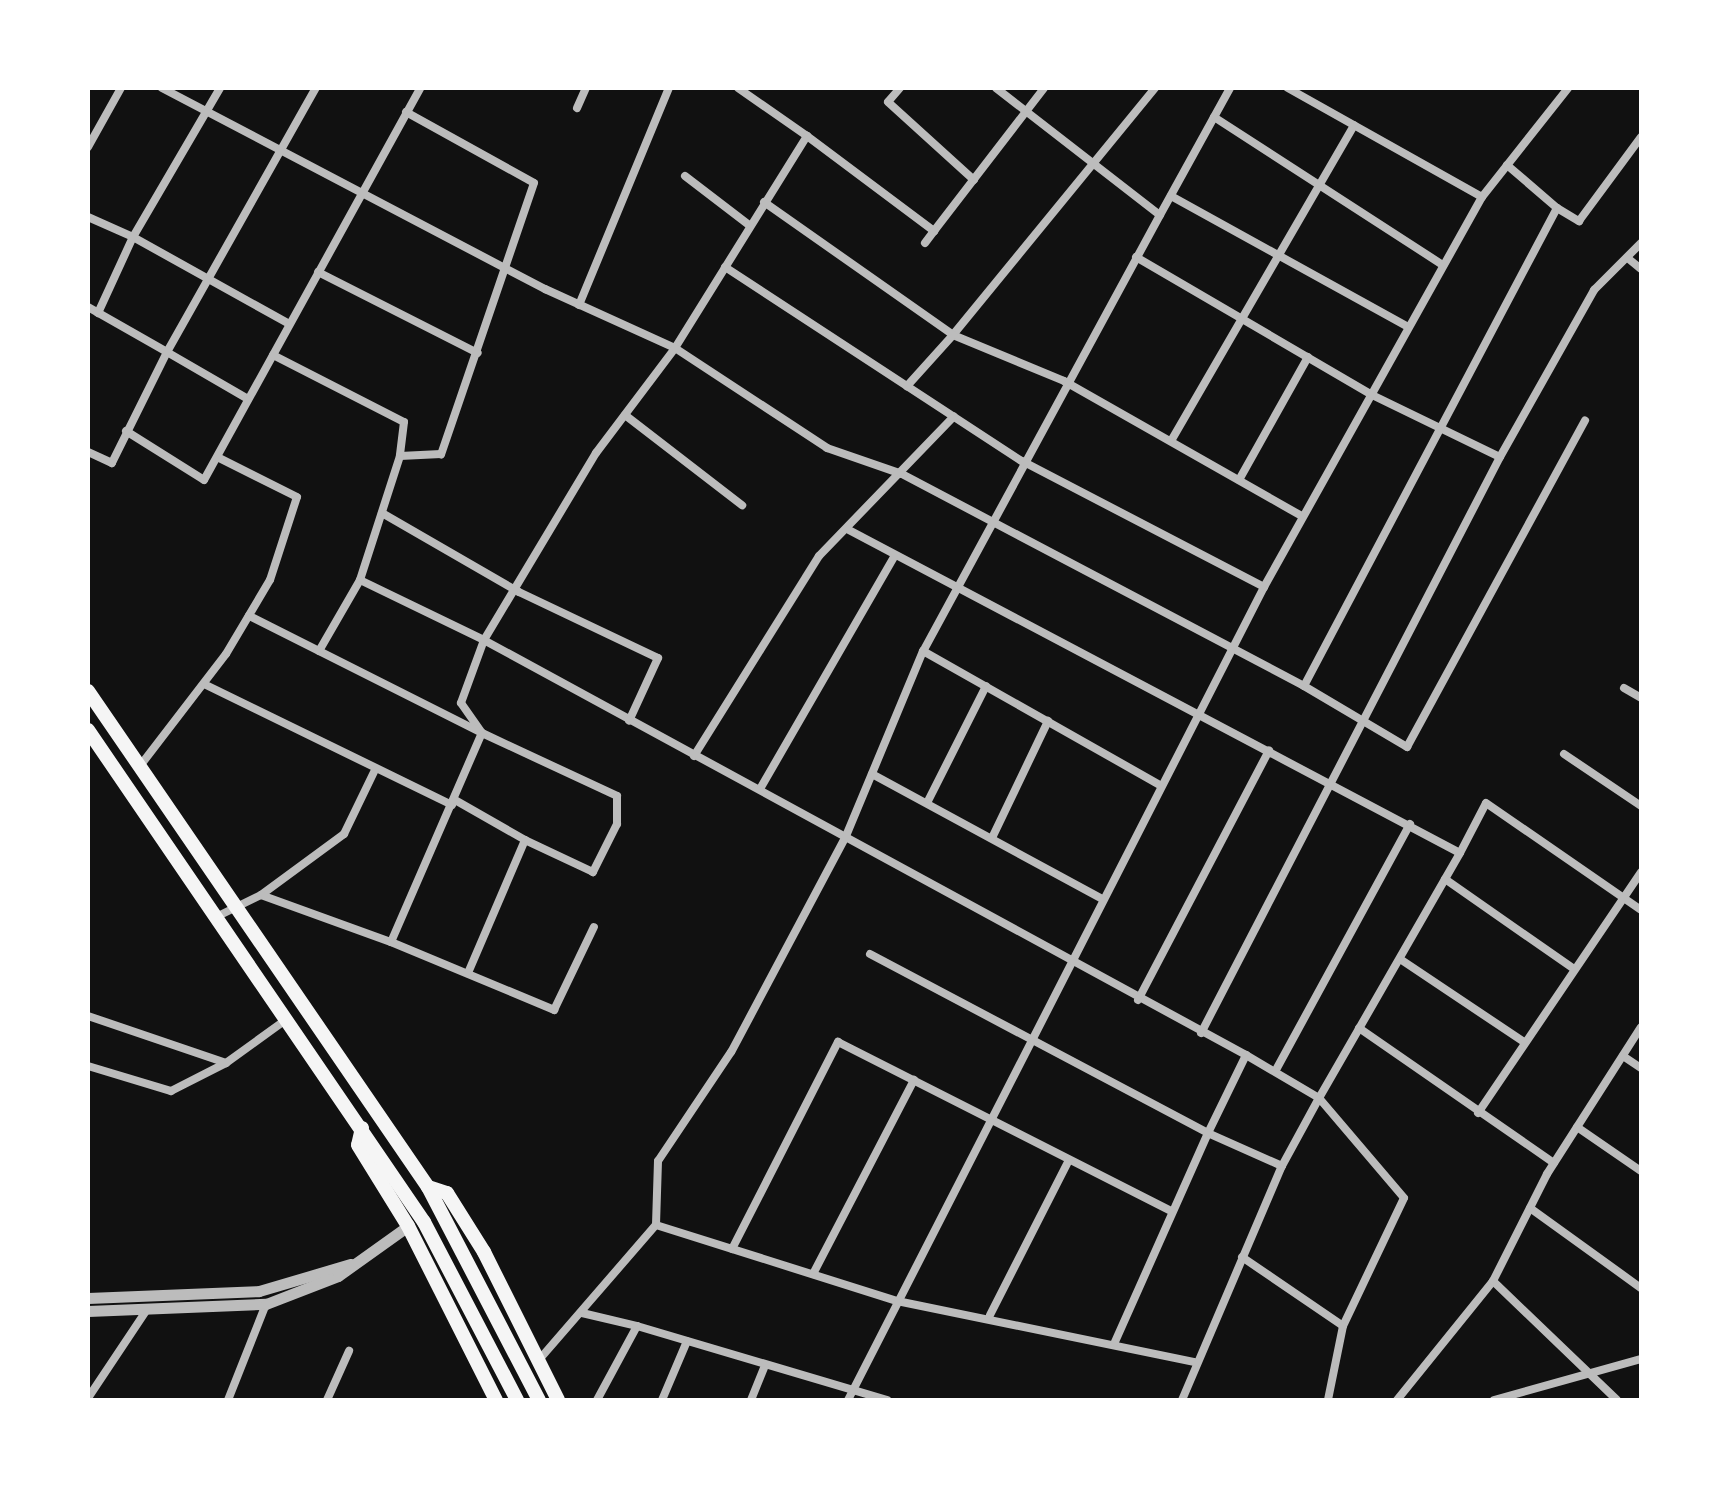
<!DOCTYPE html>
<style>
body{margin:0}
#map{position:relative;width:1729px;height:1488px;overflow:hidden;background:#111;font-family:Roboto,sans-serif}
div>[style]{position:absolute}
.minor>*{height:8px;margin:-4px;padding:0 4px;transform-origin:4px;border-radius:4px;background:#bcbcbc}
.tertiary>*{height:11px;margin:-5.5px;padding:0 5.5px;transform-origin:5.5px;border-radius:5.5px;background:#bcbcbc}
.primary>*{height:14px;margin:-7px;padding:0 7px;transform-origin:7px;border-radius:7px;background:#f5f5f5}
.trunk>*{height:14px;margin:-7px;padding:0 7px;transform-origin:7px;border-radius:7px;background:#f5f5f5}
span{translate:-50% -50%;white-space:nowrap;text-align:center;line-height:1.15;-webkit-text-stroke:6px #fff;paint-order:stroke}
.frame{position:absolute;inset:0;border:90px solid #fff;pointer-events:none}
</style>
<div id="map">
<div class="minor">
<i style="left:162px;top:88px;width:433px;rotate:27.7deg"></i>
<i style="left:545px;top:289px;width:143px;rotate:24.4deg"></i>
<i style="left:675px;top:348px;width:250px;rotate:-58.1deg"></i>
<i style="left:807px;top:136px;width:84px;rotate:-145.2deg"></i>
<i style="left:900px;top:88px;width:18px;rotate:131deg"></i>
<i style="left:888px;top:102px;width:116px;rotate:42.2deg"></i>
<i style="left:996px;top:88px;width:207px;rotate:37.8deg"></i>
<i style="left:1160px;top:215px;width:145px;rotate:-61.1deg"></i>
<i style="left:1155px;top:88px;width:319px;rotate:129.3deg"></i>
<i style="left:953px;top:335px;width:120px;rotate:22.5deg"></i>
<i style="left:1064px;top:381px;width:274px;rotate:29.6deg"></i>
<i style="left:577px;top:108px;width:22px;rotate:-66deg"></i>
<i style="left:406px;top:112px;width:146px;rotate:29deg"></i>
<i style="left:534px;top:183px;width:287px;rotate:108.9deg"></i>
<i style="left:441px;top:454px;width:41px;rotate:177.2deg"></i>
<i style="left:400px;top:456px;width:130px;rotate:107.9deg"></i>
<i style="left:360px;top:580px;width:138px;rotate:25.8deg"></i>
<i style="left:484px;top:640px;width:67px;rotate:110.1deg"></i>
<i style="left:461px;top:703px;width:37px;rotate:55deg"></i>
<i style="left:482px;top:733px;width:149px;rotate:25deg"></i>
<i style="left:617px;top:796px;width:28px;rotate:90deg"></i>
<i style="left:617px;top:824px;width:54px;rotate:116.6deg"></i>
<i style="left:593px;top:872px;width:75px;rotate:-154.8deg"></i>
<i style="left:1214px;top:117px;width:273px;rotate:32.9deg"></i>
<i style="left:807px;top:136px;width:159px;rotate:36.8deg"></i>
<i style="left:934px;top:231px;width:15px;rotate:127deg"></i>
<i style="left:88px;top:147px;width:68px;rotate:-60.8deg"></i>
<i style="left:685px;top:176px;width:81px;rotate:37.4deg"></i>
<i style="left:1171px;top:196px;width:271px;rotate:28.9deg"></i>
<i style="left:1482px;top:197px;width:139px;rotate:-51.7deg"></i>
<i style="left:764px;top:202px;width:231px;rotate:35.1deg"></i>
<i style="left:953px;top:335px;width:69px;rotate:132deg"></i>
<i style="left:1557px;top:208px;width:26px;rotate:31deg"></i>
<i style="left:1579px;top:221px;width:104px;rotate:-53.6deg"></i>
<i style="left:1160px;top:215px;width:496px;rotate:118.5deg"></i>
<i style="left:923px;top:651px;width:203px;rotate:112.6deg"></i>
<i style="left:845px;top:838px;width:242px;rotate:118deg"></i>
<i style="left:731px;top:1052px;width:131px;rotate:123.8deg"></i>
<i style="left:658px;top:1161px;width:64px;rotate:91.8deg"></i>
<i style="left:656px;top:1225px;width:253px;rotate:17.5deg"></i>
<i style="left:897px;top:1301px;width:304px;rotate:11.6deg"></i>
<i style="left:88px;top:217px;width:49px;rotate:24deg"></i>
<i style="left:133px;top:237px;width:173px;rotate:-59.7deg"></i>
<i style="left:934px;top:231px;width:180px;rotate:-52.4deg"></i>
<i style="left:1136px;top:257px;width:271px;rotate:30.3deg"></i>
<i style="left:1370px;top:394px;width:144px;rotate:25.9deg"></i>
<i style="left:1500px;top:457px;width:649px;rotate:117.43deg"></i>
<i style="left:1630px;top:260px;width:14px;rotate:39deg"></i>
<i style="left:725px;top:267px;width:355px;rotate:33.2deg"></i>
<i style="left:1022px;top:461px;width:273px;rotate:27.5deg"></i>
<i style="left:318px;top:272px;width:179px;rotate:26.9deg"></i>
<i style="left:579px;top:305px;width:235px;rotate:-67.5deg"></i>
<i style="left:88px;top:307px;width:91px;rotate:29.7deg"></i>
<i style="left:167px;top:352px;width:124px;rotate:116.4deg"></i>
<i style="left:112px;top:463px;width:26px;rotate:-155deg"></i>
<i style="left:98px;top:313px;width:84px;rotate:-65.3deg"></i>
<i style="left:133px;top:237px;width:179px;rotate:29.1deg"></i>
<i style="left:273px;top:355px;width:147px;rotate:27.1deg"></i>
<i style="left:404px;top:422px;width:34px;rotate:97deg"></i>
<i style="left:248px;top:399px;width:94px;rotate:-149.9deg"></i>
<i style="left:167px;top:352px;width:303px;rotate:-60.6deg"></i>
<i style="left:625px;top:415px;width:148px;rotate:37.6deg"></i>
<i style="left:126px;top:431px;width:92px;rotate:32.1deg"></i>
<i style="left:204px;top:480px;width:448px;rotate:-61.1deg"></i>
<i style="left:1171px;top:441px;width:365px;rotate:-59.9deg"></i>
<i style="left:1500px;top:457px;width:192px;rotate:-60.6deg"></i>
<i style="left:1594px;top:290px;width:66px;rotate:-45deg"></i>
<i style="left:1239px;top:480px;width:141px;rotate:-60.7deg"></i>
<i style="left:382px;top:513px;width:158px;rotate:30deg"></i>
<i style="left:519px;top:592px;width:154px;rotate:25.4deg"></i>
<i style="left:658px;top:658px;width:69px;rotate:114.7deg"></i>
<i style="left:847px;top:529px;width:693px;rotate:27.86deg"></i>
<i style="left:1460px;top:853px;width:283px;rotate:119.9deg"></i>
<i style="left:1319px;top:1098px;width:131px;rotate:49.6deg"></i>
<i style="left:1404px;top:1198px;width:142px;rotate:115.5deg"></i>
<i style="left:319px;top:651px;width:82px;rotate:-60deg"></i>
<i style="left:923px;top:651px;width:272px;rotate:29.5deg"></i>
<i style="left:204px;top:684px;width:276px;rotate:26deg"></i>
<i style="left:1304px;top:686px;width:120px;rotate:30.6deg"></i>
<i style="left:1407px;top:747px;width:372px;rotate:-61.4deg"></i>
<i style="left:1624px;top:688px;width:20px;rotate:30deg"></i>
<i style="left:1564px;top:754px;width:93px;rotate:34deg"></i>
<i style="left:694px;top:756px;width:236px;rotate:-58deg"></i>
<i style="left:819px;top:556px;width:194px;rotate:-46deg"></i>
<i style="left:140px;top:766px;width:141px;rotate:-52.5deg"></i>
<i style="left:226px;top:654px;width:86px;rotate:-59.3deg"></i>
<i style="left:270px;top:580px;width:87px;rotate:-72deg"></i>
<i style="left:297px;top:497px;width:89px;rotate:-153.4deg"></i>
<i style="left:872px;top:774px;width:260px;rotate:28.5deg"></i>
<i style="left:760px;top:789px;width:270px;rotate:-60deg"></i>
<i style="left:455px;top:800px;width:81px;rotate:29.7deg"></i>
<i style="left:525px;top:840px;width:145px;rotate:113.2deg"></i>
<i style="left:927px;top:803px;width:131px;rotate:-63.2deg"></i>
<i style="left:992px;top:838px;width:130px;rotate:-64.4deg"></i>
<i style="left:1460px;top:853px;width:56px;rotate:-62.5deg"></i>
<i style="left:1486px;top:803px;width:188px;rotate:34.6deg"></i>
<i style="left:1445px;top:879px;width:157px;rotate:34.9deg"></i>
<i style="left:261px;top:895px;width:103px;rotate:-36.3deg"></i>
<i style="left:344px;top:834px;width:69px;rotate:-64.2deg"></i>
<i style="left:216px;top:917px;width:50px;rotate:-26.1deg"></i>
<i style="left:261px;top:895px;width:138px;rotate:19.9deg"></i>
<i style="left:391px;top:942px;width:228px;rotate:-66.5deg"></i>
<i style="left:482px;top:733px;width:261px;rotate:-153.3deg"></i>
<i style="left:391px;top:942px;width:177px;rotate:22.6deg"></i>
<i style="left:554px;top:1010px;width:92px;rotate:-64.3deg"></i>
<i style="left:870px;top:954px;width:382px;rotate:27.9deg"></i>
<i style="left:1208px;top:1133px;width:229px;rotate:114deg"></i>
<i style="left:1403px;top:961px;width:146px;rotate:33.8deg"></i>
<i style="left:1138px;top:1000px;width:282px;rotate:-62.3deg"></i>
<i style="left:88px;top:1016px;width:146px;rotate:18.8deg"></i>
<i style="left:226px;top:1063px;width:75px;rotate:-35.8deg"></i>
<i style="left:1359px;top:1028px;width:237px;rotate:34.7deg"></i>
<i style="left:1246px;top:1055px;width:85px;rotate:30.5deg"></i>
<i style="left:1319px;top:1098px;width:77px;rotate:118.6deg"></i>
<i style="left:1623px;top:1056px;width:22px;rotate:34deg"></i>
<i style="left:88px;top:1066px;width:87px;rotate:16.8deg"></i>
<i style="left:171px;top:1091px;width:62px;rotate:-27deg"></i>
<i style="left:1277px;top:1068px;width:278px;rotate:-61.4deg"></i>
<i style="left:1478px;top:1113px;width:291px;rotate:-55.9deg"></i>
<i style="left:1577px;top:1127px;width:78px;rotate:34.5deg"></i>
<i style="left:1530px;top:1208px;width:137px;rotate:35.8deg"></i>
<i style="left:732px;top:1249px;width:233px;rotate:-62.9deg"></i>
<i style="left:838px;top:1042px;width:371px;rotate:26.9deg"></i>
<i style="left:1242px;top:1257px;width:122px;rotate:34.3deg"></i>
<i style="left:1343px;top:1326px;width:76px;rotate:101.5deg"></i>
<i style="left:813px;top:1274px;width:219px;rotate:-62.5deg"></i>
<i style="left:582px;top:1313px;width:57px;rotate:13.3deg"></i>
<i style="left:990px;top:1315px;width:172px;rotate:-63deg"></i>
<i style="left:538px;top:1361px;width:180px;rotate:-49.1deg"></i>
<i style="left:88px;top:1398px;width:105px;rotate:-56.3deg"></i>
<i style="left:228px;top:1400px;width:103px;rotate:-68.4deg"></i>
<i style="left:327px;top:1400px;width:54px;rotate:-65.8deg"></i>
<i style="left:597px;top:1400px;width:84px;rotate:-61.6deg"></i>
<i style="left:637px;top:1326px;width:261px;rotate:16.5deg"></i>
<i style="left:662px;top:1400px;width:64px;rotate:-67deg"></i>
<i style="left:751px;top:1400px;width:37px;rotate:-68deg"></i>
<i style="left:848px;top:1400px;width:913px;rotate:-62.9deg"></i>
<i style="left:1264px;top:587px;width:447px;rotate:-60.8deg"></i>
<i style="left:1482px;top:197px;width:223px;rotate:-150.7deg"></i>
<i style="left:1182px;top:1400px;width:254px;rotate:-66.9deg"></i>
<i style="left:1282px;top:1166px;width:81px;rotate:-156deg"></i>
<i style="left:1208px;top:1133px;width:87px;rotate:-64deg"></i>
<i style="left:1246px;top:1055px;width:868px;rotate:-151.43deg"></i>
<i style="left:484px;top:640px;width:218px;rotate:-59.1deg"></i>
<i style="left:596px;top:453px;width:131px;rotate:-53deg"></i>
<i style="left:675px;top:348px;width:182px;rotate:33.3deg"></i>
<i style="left:827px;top:448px;width:79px;rotate:19.1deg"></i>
<i style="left:902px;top:474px;width:454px;rotate:27.8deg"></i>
<i style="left:1304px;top:686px;width:541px;rotate:-62.11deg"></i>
<i style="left:1557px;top:208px;width:66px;rotate:-139.3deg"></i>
<i style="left:1397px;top:1400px;width:153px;rotate:-51.1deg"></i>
<i style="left:1494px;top:1400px;width:153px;rotate:-15.6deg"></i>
<i style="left:1617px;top:1400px;width:172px;rotate:-136.2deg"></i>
<i style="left:1493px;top:1281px;width:120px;rotate:-63.2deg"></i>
<i style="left:1547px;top:1174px;width:174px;rotate:-57.4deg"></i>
</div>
<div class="tertiary">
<i style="left:88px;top:1298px;width:171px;rotate:-2.3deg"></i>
<i style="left:259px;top:1291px;width:96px;rotate:-16.4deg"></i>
<i style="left:88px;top:1311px;width:178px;rotate:-2.3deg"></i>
<i style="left:266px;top:1304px;width:77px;rotate:-21.3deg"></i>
<i style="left:338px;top:1276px;width:86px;rotate:-35.5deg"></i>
</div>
<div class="primary">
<i style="left:362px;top:1128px;width:17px;rotate:103deg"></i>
<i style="left:358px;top:1145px;width:95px;rotate:58.3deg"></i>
<i style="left:408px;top:1226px;width:195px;rotate:63.2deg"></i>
<i style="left:428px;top:1187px;width:20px;rotate:18deg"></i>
<i style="left:447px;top:1193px;width:70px;rotate:57.9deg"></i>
<i style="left:484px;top:1252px;width:165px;rotate:63.4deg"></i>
</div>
<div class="trunk">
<i style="left:88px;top:691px;width:601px;rotate:55.57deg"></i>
<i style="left:428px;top:1187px;width:240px;rotate:62.5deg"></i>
<i style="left:88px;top:730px;width:596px;rotate:55.67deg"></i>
<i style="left:424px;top:1222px;width:201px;rotate:62.4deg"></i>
</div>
<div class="frame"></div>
</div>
